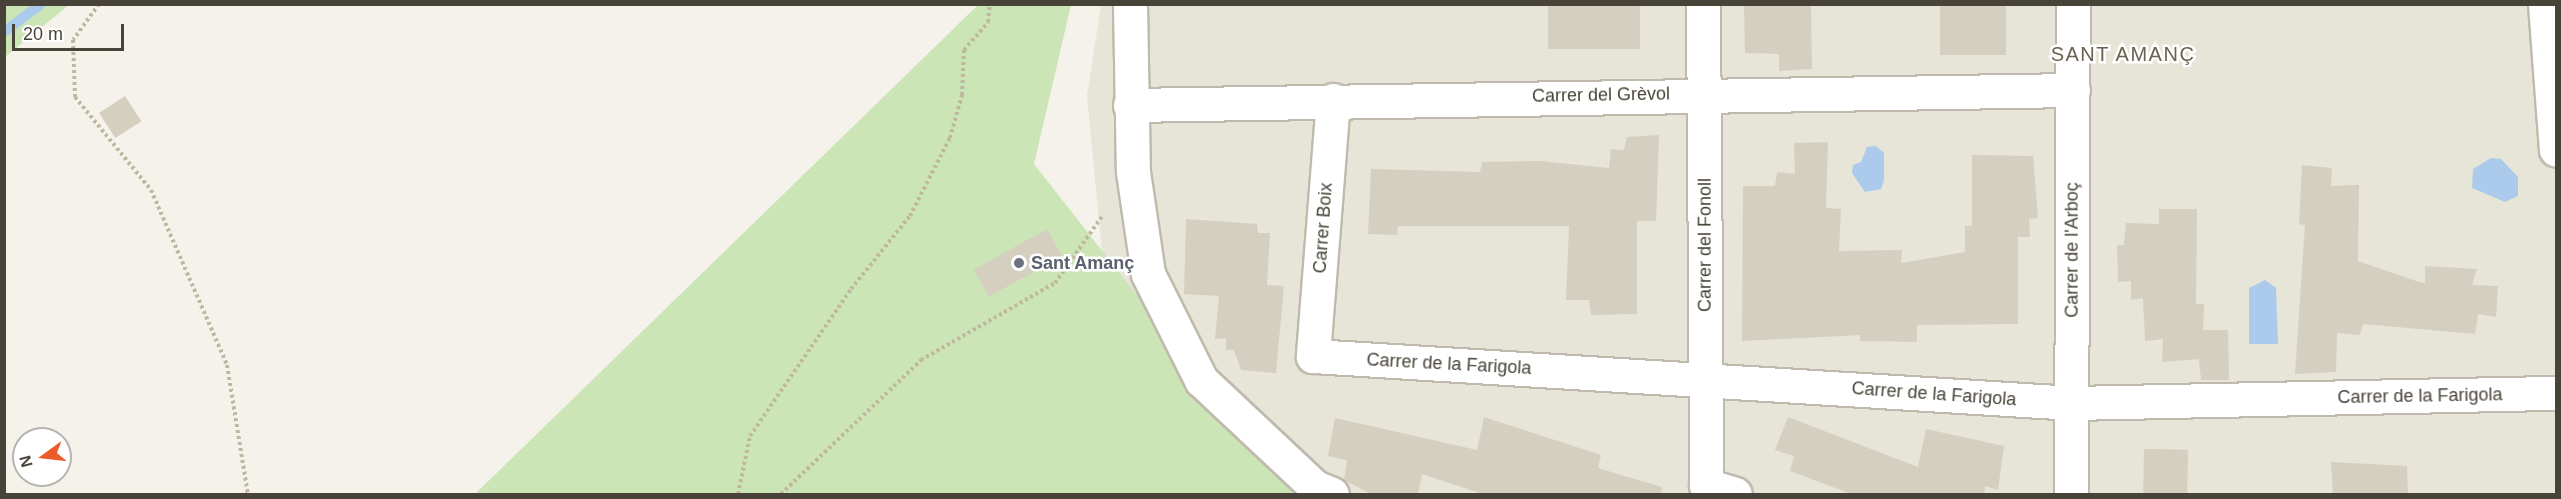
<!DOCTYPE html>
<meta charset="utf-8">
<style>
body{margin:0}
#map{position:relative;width:2561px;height:499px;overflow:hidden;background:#f4f2ea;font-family:Arial,sans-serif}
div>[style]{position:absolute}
.residential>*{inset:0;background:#e7e4d8}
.green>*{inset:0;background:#cbe5b6}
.water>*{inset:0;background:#abcaec}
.stream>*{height:10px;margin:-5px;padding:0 5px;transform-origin:5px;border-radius:5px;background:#abcaec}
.building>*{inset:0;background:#d5cfc0;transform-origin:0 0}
.path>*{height:4px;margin-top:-2px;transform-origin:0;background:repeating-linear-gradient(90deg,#bfb79f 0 3px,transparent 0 6px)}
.roads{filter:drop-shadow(2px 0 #bfbaad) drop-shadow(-2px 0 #bfbaad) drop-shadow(0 2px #bfbaad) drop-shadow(0 -2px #bfbaad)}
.minor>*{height:33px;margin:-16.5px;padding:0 16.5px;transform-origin:16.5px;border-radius:16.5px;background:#fff}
.dots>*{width:16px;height:16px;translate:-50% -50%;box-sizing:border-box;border:3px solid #fff;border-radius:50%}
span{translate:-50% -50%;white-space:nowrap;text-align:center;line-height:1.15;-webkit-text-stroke:5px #fff;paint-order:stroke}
.street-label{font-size:18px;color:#474338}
.worship-label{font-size:18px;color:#5b616d;font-weight:700}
.left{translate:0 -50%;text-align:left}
.neighbourhood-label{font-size:20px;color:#696250;letter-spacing:1.5px}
.frame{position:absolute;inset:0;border:6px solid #474338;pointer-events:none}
.north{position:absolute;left:12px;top:427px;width:60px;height:60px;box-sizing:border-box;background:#fff;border:2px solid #b5b4af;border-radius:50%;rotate:255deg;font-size:16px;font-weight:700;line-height:24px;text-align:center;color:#474338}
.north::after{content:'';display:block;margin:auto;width:21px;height:27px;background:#eb5b2a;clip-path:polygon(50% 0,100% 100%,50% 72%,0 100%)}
.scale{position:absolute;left:12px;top:24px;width:112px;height:27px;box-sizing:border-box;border:3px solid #474338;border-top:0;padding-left:8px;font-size:18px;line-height:21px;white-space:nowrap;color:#474338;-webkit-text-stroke:4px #fff;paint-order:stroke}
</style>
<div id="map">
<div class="residential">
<i style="clip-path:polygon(1101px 5px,2556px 5px,2556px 494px,1260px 494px,1107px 303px,1087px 96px)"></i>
</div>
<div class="green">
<i style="clip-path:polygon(5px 4px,69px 4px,69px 5px,5px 57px)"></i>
<i style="clip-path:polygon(979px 4px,1071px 5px,1034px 164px,1293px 494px,475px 494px)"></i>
</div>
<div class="water">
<i style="clip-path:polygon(1876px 146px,1884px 153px,1884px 180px,1881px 189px,1865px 192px,1852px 173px,1853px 165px,1861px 162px,1867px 147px)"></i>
<i style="clip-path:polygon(2491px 158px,2501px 159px,2518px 177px,2518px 196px,2505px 202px,2472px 188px,2473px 169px)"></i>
<i style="clip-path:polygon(2265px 280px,2276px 288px,2278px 344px,2249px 344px,2249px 288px)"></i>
</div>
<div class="stream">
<i style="left:4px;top:32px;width:46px;rotate:-37.1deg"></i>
</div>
<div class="building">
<i style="left:1548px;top:4px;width:92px;height:45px"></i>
<i style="clip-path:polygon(1744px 4px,1811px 4px,1812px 69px,1779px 71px,1779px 54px,1745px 53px)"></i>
<i style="left:1940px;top:4px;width:66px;height:51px"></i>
<i style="left:125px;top:96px;width:30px;height:31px;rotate:57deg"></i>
<i style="clip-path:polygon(1659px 135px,1656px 221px,1637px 221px,1637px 314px,1591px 315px,1589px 300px,1566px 300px,1569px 226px,1398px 226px,1397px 235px,1368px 234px,1371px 169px,1480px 172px,1482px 162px,1540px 161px,1609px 168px,1611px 149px,1624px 150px,1627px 137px)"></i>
<i style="clip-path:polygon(1828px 142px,1826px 208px,1841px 209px,1839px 251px,1902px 250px,1901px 263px,1965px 252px,1965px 226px,1972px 226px,1972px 155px,2033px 156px,2038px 218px,2029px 219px,2030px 237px,2018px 237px,2018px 324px,1917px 325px,1917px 342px,1860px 341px,1860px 335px,1742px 341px,1743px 186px,1775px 186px,1777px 172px,1795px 174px,1794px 143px)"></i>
<i style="clip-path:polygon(2302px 165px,2332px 168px,2331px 186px,2359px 185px,2358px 261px,2419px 282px,2425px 283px,2425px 266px,2477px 269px,2472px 285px,2498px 286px,2496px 317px,2478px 314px,2475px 334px,2363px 324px,2360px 335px,2337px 333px,2336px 372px,2295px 374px,2305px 225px,2299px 224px)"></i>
<i style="clip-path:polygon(2159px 209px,2197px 209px,2196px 304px,2204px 304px,2203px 330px,2228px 330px,2229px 380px,2201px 380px,2199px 359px,2162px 362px,2163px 339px,2145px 341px,2143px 298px,2131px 300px,2131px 281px,2118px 282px,2117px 245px,2124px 245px,2126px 223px,2159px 224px)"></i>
<i style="clip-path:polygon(1186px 219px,1257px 224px,1258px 233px,1270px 233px,1267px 285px,1284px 286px,1276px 373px,1241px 370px,1234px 350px,1226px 350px,1226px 338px,1215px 339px,1219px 296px,1184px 294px)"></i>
<i style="left:1047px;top:229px;width:31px;height:84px;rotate:61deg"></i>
<i style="clip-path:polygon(1484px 417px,1601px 455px,1598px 468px,1662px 487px,1661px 495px,1486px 495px,1422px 474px,1418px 495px,1373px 495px,1344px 480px,1347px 460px,1328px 456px,1335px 418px,1477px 450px)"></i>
<i style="clip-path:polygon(1788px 417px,1918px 467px,1926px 429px,2004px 446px,1998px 490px,1985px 486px,1984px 495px,1854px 495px,1790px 471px,1794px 456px,1775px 450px)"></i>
<i style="left:2144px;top:449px;width:44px;height:46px;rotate:1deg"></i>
<i style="clip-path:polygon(2331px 462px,2407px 466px,2408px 495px,2333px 495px)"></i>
</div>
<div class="path">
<i style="left:99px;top:4px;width:44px;rotate:125.8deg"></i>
<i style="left:73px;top:40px;width:57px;rotate:88deg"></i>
<i style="left:75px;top:97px;width:120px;rotate:50.7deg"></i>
<i style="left:151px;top:190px;width:191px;rotate:66.5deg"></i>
<i style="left:227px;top:365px;width:131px;rotate:80.8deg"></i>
<i style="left:738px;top:494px;width:59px;rotate:-78.3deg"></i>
<i style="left:750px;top:436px;width:178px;rotate:-55.5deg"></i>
<i style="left:851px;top:289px;width:94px;rotate:-51.1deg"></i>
<i style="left:910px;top:216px;width:88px;rotate:-62.9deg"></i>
<i style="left:950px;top:138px;width:45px;rotate:-74.4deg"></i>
<i style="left:962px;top:95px;width:45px;rotate:-87.5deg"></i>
<i style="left:964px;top:50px;width:37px;rotate:-49deg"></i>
<i style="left:988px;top:22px;width:18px;rotate:-84deg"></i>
<i style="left:781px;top:494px;width:194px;rotate:-43.7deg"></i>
<i style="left:921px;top:360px;width:155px;rotate:-29.9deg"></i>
<i style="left:1055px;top:283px;width:83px;rotate:-54.8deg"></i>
</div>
<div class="roads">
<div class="minor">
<i style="left:1130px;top:4px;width:168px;rotate:89deg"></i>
<i style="left:1133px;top:172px;width:103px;rotate:81.6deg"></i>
<i style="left:1148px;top:274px;width:119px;rotate:63.4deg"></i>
<i style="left:1201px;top:380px;width:156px;rotate:43.2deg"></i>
<i style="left:1315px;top:487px;width:18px;rotate:22deg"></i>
<i style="left:1703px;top:4px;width:481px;rotate:89.6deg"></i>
<i style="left:1706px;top:485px;width:30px;rotate:17deg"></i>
<i style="left:2545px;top:4px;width:146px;rotate:85.7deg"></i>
<i style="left:1333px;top:100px;width:257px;rotate:94.5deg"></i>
<i style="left:1313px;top:356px;width:760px;rotate:3.54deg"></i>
<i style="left:2072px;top:403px;width:484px;rotate:-1.2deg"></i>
<i style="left:1130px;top:105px;width:943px;rotate:-0.91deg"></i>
<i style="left:2071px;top:494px;width:490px;rotate:-89.8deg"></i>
</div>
</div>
<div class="dots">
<i style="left:1019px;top:263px;background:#6b7280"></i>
</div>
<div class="street-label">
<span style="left:1601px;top:95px;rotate:-1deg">Carrer del Grèvol</span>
<span style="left:1323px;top:228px;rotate:-86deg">Carrer Boix</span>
<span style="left:1705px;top:245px;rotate:-90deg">Carrer del Fonoll</span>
<span style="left:2072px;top:250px;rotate:-90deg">Carrer de l'Arboç</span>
<span style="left:1449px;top:364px;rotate:3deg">Carrer de la Farigola</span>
<span style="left:1934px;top:394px;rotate:4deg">Carrer de la Farigola</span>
<span style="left:2420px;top:396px;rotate:-1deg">Carrer de la Farigola</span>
</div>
<div class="worship-label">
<span class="left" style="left:1031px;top:263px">Sant Amanç</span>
</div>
<div class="neighbourhood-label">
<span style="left:2123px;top:54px">SANT AMANÇ</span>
</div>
<div class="frame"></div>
<div class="north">N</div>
<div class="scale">20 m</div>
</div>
